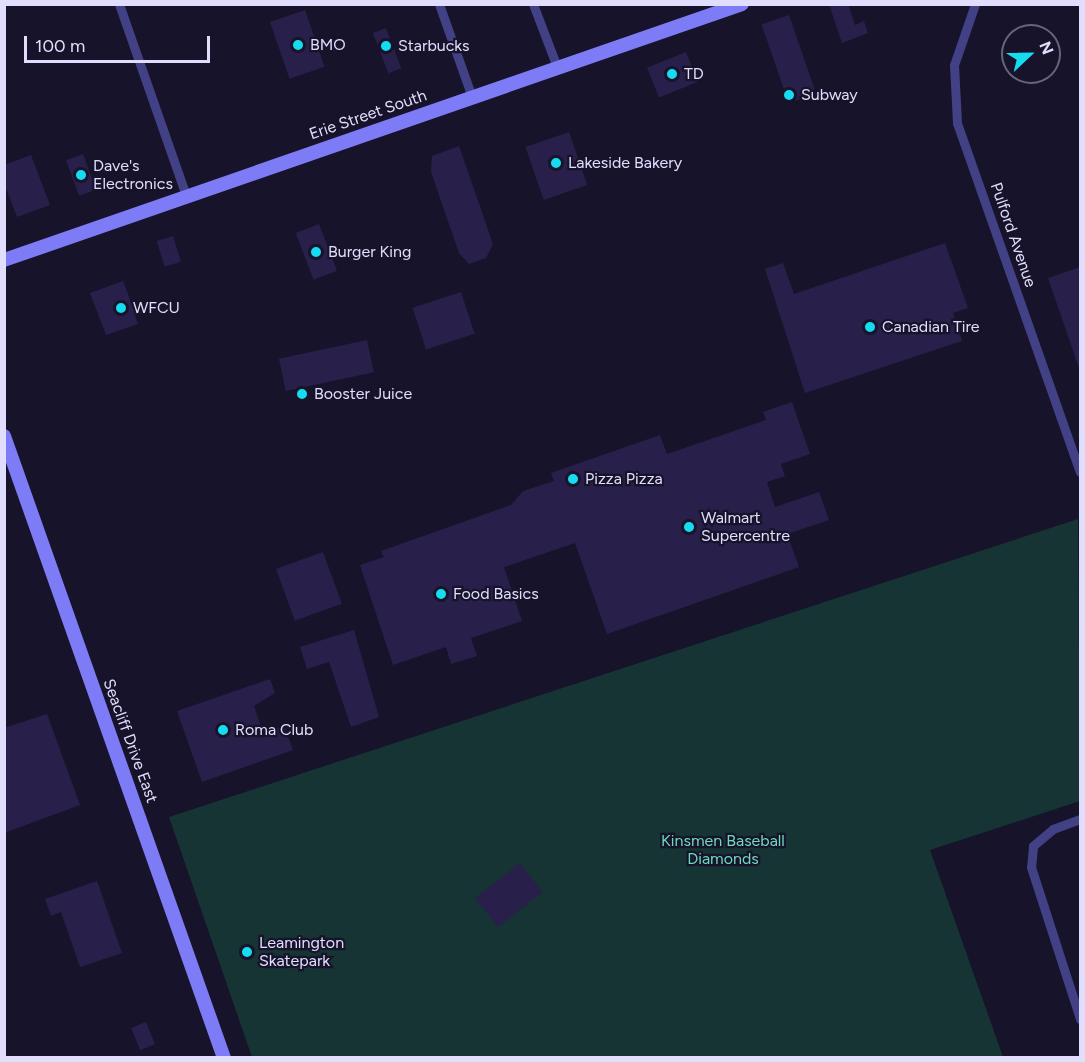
<!DOCTYPE html>
<style>
body{margin:0}
#map{position:relative;width:1085px;height:1062px;overflow:hidden;background:#17132a;font-family:Figtree,sans-serif}
div>[style]{position:absolute}
.green>*{inset:0;background:#163433}
.building>*{inset:0;background:#28204a;transform-origin:0 0}
.minor>*{height:9px;margin:-4.5px;padding:0 4.5px;transform-origin:4.5px;border-radius:4.5px;background:#434186}
.secondary>*{height:14px;margin:-7px;padding:0 7px;transform-origin:7px;border-radius:7px;background:#7e7bf7}
.dots>*{width:16px;height:16px;translate:-50% -50%;box-sizing:border-box;border:3px solid #17132a;border-radius:50%}
span{translate:-50% -50%;white-space:nowrap;text-align:center;line-height:1.15;-webkit-text-stroke:4.5px #17132a;paint-order:stroke}
.poi-label{font-size:16px;color:#e1defd}
.left{translate:0 -50%;text-align:left}
.street-label{font-size:16px;color:#e1defd}
.park-label{font-size:16px;color:#6ddabe}
.frame{position:absolute;inset:0;border:6px solid #e1defd;pointer-events:none}
.north{position:absolute;left:1001px;top:24px;width:60px;height:60px;box-sizing:border-box;background:#17132a;border:2px solid #68647e;border-radius:50%;rotate:68deg;font-size:16px;font-weight:700;line-height:24px;text-align:center;color:#e1defd}
.north::after{content:'';display:block;margin:auto;width:21px;height:27px;background:#16dcf1;clip-path:polygon(50% 0,100% 100%,50% 72%,0 100%)}
.scale{position:absolute;left:24px;top:36px;width:186px;height:27px;box-sizing:border-box;border:3px solid #e1defd;border-top:0;padding-left:8px;font-size:18px;line-height:21px;white-space:nowrap;color:#e1defd;-webkit-text-stroke:4px #17132a;paint-order:stroke}
</style>
<div id="map">
<div class="green">
<i style="clip-path:polygon(1078px 519px,1080px 801px,930px 850px,1003px 1057px,252px 1057px,169px 817px)"></i>
</div>
<div class="building">
<i style="clip-path:polygon(829px 4px,848px 4px,855px 25px,864px 21px,868px 33px,842px 43px)"></i>
<i style="left:305px;top:10px;width:60px;height:37px;rotate:71deg"></i>
<i style="left:789px;top:15px;width:83px;height:29px;rotate:71deg"></i>
<i style="left:386px;top:28px;width:43px;height:14px;rotate:69deg"></i>
<i style="left:686px;top:52px;width:32px;height:42px;rotate:68deg"></i>
<i style="left:569px;top:132px;width:56px;height:46px;rotate:71deg"></i>
<i style="clip-path:polygon(459px 146px,493px 244px,486px 258px,469px 264px,459px 253px,431px 172px,432px 156px)"></i>
<i style="left:83px;top:154px;width:38px;height:18px;rotate:70deg"></i>
<i style="clip-path:polygon(31px 155px,50px 205px,17px 217px,4px 183px,4px 165px)"></i>
<i style="left:319px;top:224px;width:50px;height:25px;rotate:69deg"></i>
<i style="left:173px;top:236px;width:27px;height:17px;rotate:73deg"></i>
<i style="clip-path:polygon(945px 243px,968px 308px,953px 313px,962px 341px,805px 393px,765px 269px,783px 263px,794px 294px)"></i>
<i style="clip-path:polygon(1080px 267px,1080px 368px,1079px 368px,1048px 278px)"></i>
<i style="clip-path:polygon(123px 281px,132px 305px,142px 301px,146px 312px,135px 316px,138px 324px,106px 335px,90px 293px)"></i>
<i style="left:461px;top:292px;width:44px;height:51px;rotate:72deg"></i>
<i style="left:367px;top:340px;width:33px;height:90px;rotate:78deg"></i>
<i style="clip-path:polygon(792px 402px,810px 454px,781px 464px,785px 476px,767px 482px,775px 507px,819px 492px,829px 520px,787px 534px,799px 567px,607px 634px,575px 543px,504px 567px,522px 621px,471px 638px,477px 656px,451px 664px,446px 647px,393px 665px,360px 565px,384px 557px,381px 551px,511px 505px,523px 491px,554px 481px,551px 473px,660px 435px,667px 454px,766px 420px,763px 412px)"></i>
<i style="left:323px;top:552px;width:55px;height:50px;rotate:70deg"></i>
<i style="clip-path:polygon(354px 630px,379px 717px,351px 727px,329px 662px,307px 669px,300px 647px)"></i>
<i style="clip-path:polygon(270px 679px,275px 693px,254px 706px,263px 733px,284px 726px,293px 750px,202px 782px,177px 711px)"></i>
<i style="clip-path:polygon(47px 714px,80px 805px,4px 833px,4px 728px)"></i>
<i style="left:520px;top:863px;width:37px;height:57px;rotate:52deg"></i>
<i style="clip-path:polygon(97px 881px,122px 953px,80px 967px,61px 912px,51px 916px,45px 899px)"></i>
<i style="left:146px;top:1022px;width:24px;height:16px;rotate:68deg"></i>
</div>
<div class="minor">
<i style="left:119px;top:4px;width:202px;rotate:70.7deg"></i>
<i style="left:439px;top:4px;width:99px;rotate:70.5deg"></i>
<i style="left:533px;top:4px;width:67px;rotate:69.1deg"></i>
<i style="left:975px;top:4px;width:65px;rotate:109deg"></i>
<i style="left:954px;top:65px;width:58px;rotate:87deg"></i>
<i style="left:957px;top:123px;width:370px;rotate:70.6deg"></i>
<i style="left:1080px;top:819px;width:29px;rotate:160deg"></i>
<i style="left:1053px;top:829px;width:26px;rotate:140deg"></i>
<i style="left:1033px;top:846px;width:21px;rotate:95deg"></i>
<i style="left:1031px;top:867px;width:160px;rotate:72.1deg"></i>
</div>
<div class="secondary">
<i style="left:4px;top:260px;width:781px;rotate:-19.13deg"></i>
<i style="left:4px;top:436px;width:660px;rotate:70.52deg"></i>
</div>
<div class="dots">
<i style="left:298px;top:45px;background:#16dcf1"></i>
<i style="left:386px;top:46px;background:#16dcf1"></i>
<i style="left:672px;top:74px;background:#16dcf1"></i>
<i style="left:789px;top:95px;background:#16dcf1"></i>
<i style="left:556px;top:163px;background:#16dcf1"></i>
<i style="left:81px;top:175px;background:#16dcf1"></i>
<i style="left:316px;top:252px;background:#16dcf1"></i>
<i style="left:121px;top:308px;background:#16dcf1"></i>
<i style="left:870px;top:327px;background:#16dcf1"></i>
<i style="left:302px;top:394px;background:#16dcf1"></i>
<i style="left:573px;top:479px;background:#16dcf1"></i>
<i style="left:689px;top:527px;background:#16dcf1"></i>
<i style="left:441px;top:594px;background:#16dcf1"></i>
<i style="left:223px;top:730px;background:#16dcf1"></i>
<i style="left:247px;top:952px;background:#16dcf1"></i>
</div>
<div class="poi-label">
<span class="left" style="left:310px;top:45px">BMO</span>
<span class="left" style="left:398px;top:46px">Starbucks</span>
<span class="left" style="left:684px;top:74px">TD</span>
<span class="left" style="left:801px;top:95px">Subway</span>
<span class="left" style="left:568px;top:163px">Lakeside Bakery</span>
<span class="left" style="left:93px;top:175px">Dave's<br>Electronics</span>
<span class="left" style="left:328px;top:252px">Burger King</span>
<span class="left" style="left:133px;top:308px">WFCU</span>
<span class="left" style="left:882px;top:327px">Canadian Tire</span>
<span class="left" style="left:314px;top:394px">Booster Juice</span>
<span class="left" style="left:585px;top:479px">Pizza Pizza</span>
<span class="left" style="left:701px;top:527px">Walmart<br>Supercentre</span>
<span class="left" style="left:453px;top:594px">Food Basics</span>
<span class="left" style="left:235px;top:730px">Roma Club</span>
<span class="left" style="left:259px;top:952px">Leamington<br>Skatepark</span>
</div>
<div class="street-label">
<span style="left:368px;top:115px;rotate:-19deg">Erie Street South</span>
<span style="left:1013px;top:235px;rotate:71deg">Pulford Avenue</span>
<span style="left:130px;top:741px;rotate:70deg">Seacliff Drive East</span>
</div>
<div class="park-label">
<span style="left:723px;top:850px">Kinsmen Baseball<br>Diamonds</span>
</div>
<div class="frame"></div>
<div class="north">N</div>
<div class="scale">100 m</div>
</div>
